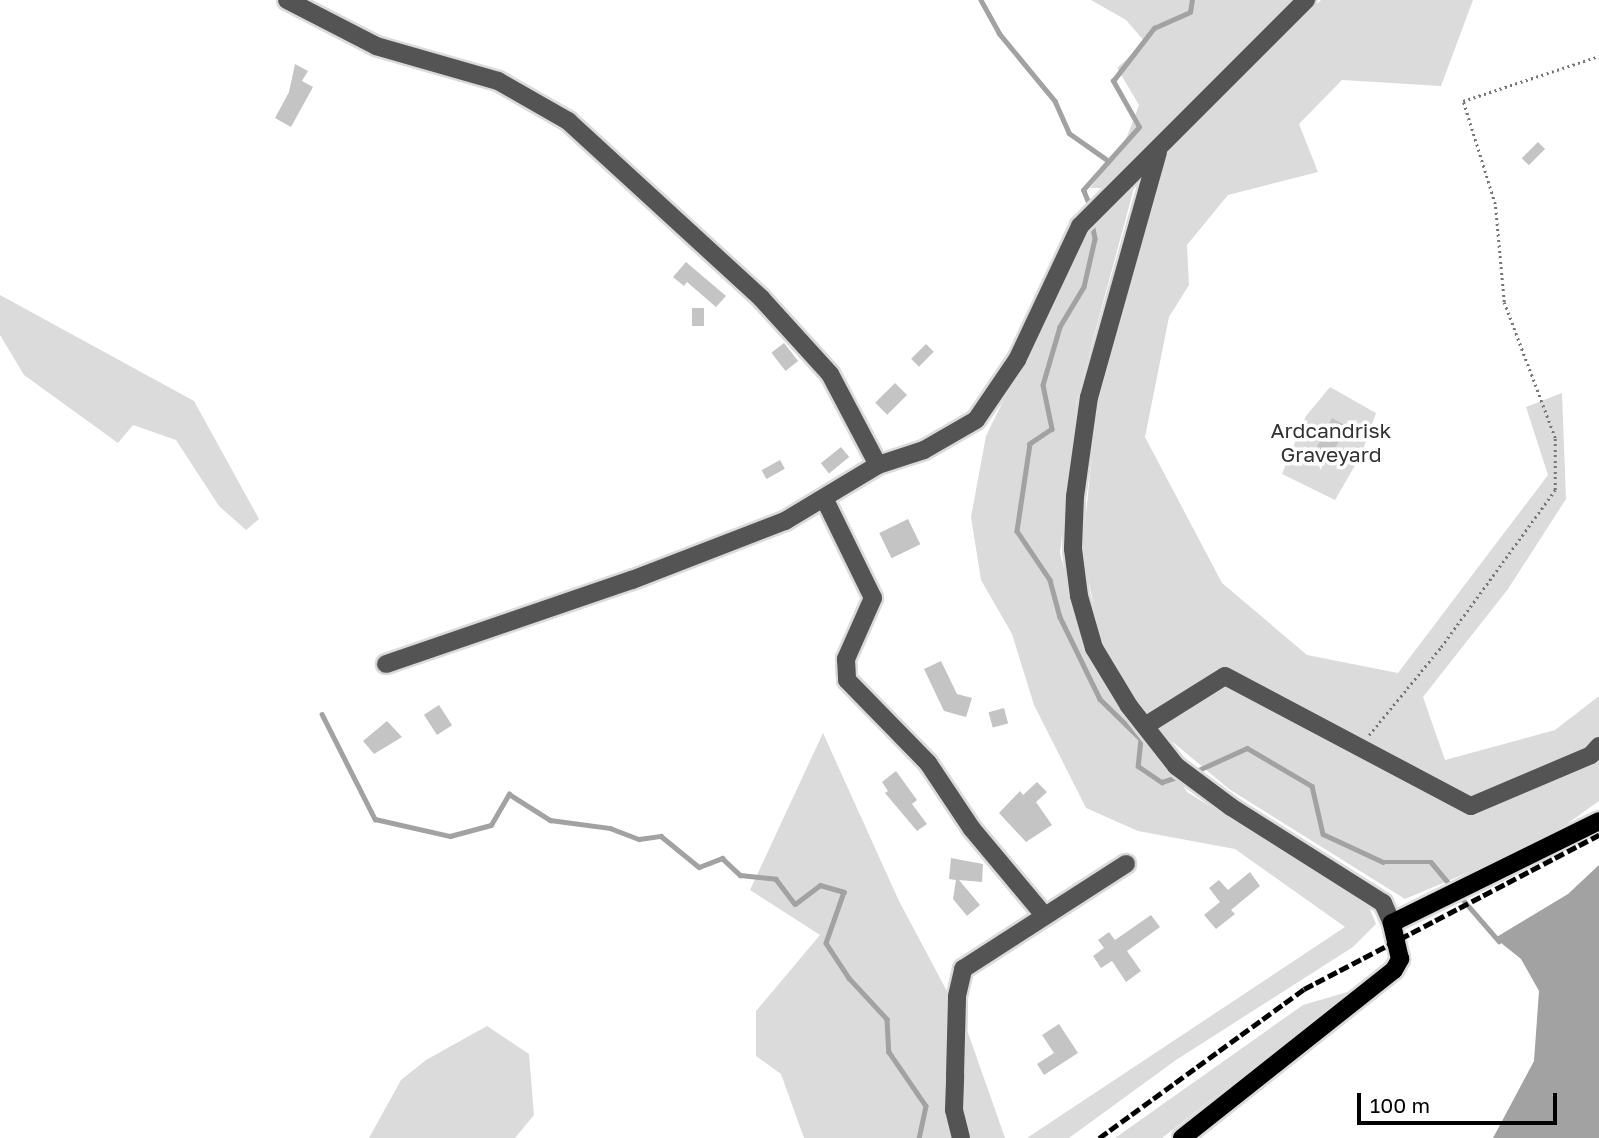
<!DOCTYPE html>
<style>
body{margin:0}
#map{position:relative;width:1599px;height:1138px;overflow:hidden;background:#fff;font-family:"Golos Text",sans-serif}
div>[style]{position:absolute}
.green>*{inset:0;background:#dbdbdb}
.water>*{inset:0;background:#a2a2a2}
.stream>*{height:4.5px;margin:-2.25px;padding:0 2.25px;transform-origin:2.25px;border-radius:2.25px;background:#a2a2a2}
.building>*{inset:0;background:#c4c4c4;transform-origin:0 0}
.path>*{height:2.5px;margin-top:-1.25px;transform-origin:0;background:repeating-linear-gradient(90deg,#767676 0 2px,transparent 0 5.5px)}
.roads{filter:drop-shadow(2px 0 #dbdbdb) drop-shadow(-2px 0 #dbdbdb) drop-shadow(0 2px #dbdbdb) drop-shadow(0 -2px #dbdbdb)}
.minor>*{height:18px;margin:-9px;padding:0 9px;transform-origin:9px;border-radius:9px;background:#545454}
.major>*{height:18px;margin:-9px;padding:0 9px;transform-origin:9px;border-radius:9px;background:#000}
.rail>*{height:4.5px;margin-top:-2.25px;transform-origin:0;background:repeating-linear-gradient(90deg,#000 0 10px,transparent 0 13.5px)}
span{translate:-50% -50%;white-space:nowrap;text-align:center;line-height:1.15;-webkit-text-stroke:7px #fff;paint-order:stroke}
.park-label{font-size:21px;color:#323232}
.scale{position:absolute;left:1357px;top:1093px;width:200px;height:32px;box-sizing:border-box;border:4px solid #000;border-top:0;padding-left:9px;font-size:21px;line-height:24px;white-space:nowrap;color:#000;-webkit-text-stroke:5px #fff;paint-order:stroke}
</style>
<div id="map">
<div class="green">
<i style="clip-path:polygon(1091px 0,1294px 0,1104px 188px,1090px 188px,1125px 142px,1139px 105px,1117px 68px,1145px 42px,1126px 20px)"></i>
<i style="clip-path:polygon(1321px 0,1473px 0,1441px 86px,1342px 80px,1299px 124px,1318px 172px,1228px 195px,1187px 245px,1189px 285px,1169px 317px,1145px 437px,1222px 583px,1307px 655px,1398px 673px,1548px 475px,1526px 407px,1562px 393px,1566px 499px,1508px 589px,1423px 697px,1445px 760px,1555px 730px,1599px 696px,1599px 801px,1543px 841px,1405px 899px,1229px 789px,1150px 723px,1102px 644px,1082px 551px,1097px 408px,1165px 154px)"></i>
<i style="clip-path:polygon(1134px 188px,1077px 399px,1060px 553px,1086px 651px,1119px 708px,1145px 726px,1187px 792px,1367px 902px,1376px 924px,1353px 947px,1176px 1060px,1069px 1138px,1027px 1138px,1345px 927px,1235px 849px,1138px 831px,1086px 808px,1034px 705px,1012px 634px,981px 580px,971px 517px,986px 436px,1084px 235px)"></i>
<i style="clip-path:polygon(0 295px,194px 401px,259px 519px,246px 530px,219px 506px,176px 440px,133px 425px,118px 443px,24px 375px,0 335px)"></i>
<i style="clip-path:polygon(1330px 387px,1376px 413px,1361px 455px,1335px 500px,1282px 474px,1306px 416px)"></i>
<i style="clip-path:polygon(823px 733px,899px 901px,966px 1027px,1005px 1138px,804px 1138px,781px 1074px,756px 1056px,756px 1011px,820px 935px,750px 890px)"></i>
<i style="clip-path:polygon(1351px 991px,1162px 1138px,1115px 1138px,1303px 1005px)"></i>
<i style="clip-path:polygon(487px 1026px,529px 1054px,534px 1115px,515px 1138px,369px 1138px,401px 1080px,426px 1060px)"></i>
</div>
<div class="water">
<i style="clip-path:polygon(1599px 865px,1599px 1138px,1493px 1138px,1534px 1061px,1539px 991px,1521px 959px,1495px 938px,1568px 894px)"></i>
</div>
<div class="stream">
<i style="left:981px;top:0;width:38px;rotate:61deg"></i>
<i style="left:999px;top:33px;width:88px;rotate:50.5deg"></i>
<i style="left:1055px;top:101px;width:35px;rotate:66deg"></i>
<i style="left:1069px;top:133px;width:45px;rotate:35.1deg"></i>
<i style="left:1090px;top:207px;width:18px;rotate:-112deg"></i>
<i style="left:1083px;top:190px;width:84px;rotate:-48.4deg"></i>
<i style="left:1139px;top:127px;width:53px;rotate:-119.5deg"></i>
<i style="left:1113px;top:81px;width:67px;rotate:-52.3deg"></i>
<i style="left:1154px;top:28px;width:39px;rotate:-24deg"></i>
<i style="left:1190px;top:12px;width:12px;rotate:-81deg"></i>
<i style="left:1092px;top:223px;width:16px;rotate:79deg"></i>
<i style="left:1095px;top:239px;width:49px;rotate:102.9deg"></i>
<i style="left:1084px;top:287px;width:47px;rotate:121deg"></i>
<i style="left:1060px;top:327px;width:60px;rotate:106.3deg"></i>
<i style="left:1043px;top:385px;width:45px;rotate:78.4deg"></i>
<i style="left:1052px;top:429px;width:27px;rotate:146deg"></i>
<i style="left:1030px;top:444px;width:88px;rotate:98.5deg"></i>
<i style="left:1017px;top:531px;width:59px;rotate:56deg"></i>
<i style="left:1050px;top:580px;width:38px;rotate:75deg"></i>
<i style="left:1060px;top:617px;width:91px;rotate:64deg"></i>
<i style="left:1100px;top:699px;width:57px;rotate:44.3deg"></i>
<i style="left:1141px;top:739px;width:27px;rotate:96deg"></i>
<i style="left:1138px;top:766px;width:29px;rotate:34deg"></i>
<i style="left:1162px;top:782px;width:19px;rotate:-18deg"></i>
<i style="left:322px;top:714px;width:118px;rotate:63.2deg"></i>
<i style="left:375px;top:819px;width:77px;rotate:12.8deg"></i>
<i style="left:450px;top:836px;width:42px;rotate:-15deg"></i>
<i style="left:491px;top:825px;width:36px;rotate:-60deg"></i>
<i style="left:509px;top:794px;width:49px;rotate:32.4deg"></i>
<i style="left:550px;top:820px;width:61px;rotate:7.6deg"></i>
<i style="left:610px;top:828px;width:31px;rotate:21deg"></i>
<i style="left:639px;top:839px;width:22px;rotate:-8deg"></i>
<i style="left:661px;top:836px;width:49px;rotate:39.2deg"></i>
<i style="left:699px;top:867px;width:25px;rotate:-21deg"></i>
<i style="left:722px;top:858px;width:25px;rotate:43deg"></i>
<i style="left:740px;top:875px;width:36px;rotate:6deg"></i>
<i style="left:776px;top:879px;width:31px;rotate:53deg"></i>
<i style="left:795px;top:904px;width:31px;rotate:-37deg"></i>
<i style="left:820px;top:885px;width:25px;rotate:16deg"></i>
<i style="left:844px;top:892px;width:54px;rotate:109.4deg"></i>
<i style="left:826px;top:943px;width:42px;rotate:56.7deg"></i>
<i style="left:849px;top:978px;width:56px;rotate:47.2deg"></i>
<i style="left:887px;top:1019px;width:33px;rotate:87deg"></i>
<i style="left:889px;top:1052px;width:65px;rotate:55.6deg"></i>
<i style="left:926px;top:1106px;width:33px;rotate:102deg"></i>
<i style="left:1192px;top:773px;width:60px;rotate:-24.4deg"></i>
<i style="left:1247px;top:748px;width:75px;rotate:30.3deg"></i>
<i style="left:1312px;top:786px;width:49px;rotate:77.1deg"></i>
<i style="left:1323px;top:834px;width:66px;rotate:25deg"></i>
<i style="left:1383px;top:862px;width:48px"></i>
<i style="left:1431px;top:862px;width:34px;rotate:50deg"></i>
<i style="left:1459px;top:895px;width:61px;rotate:49deg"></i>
</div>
<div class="building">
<i style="clip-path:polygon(295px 64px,308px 71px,302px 81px,313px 87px,291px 127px,275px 118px,289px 92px)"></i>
<i style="left:1538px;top:142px;width:10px;height:23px;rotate:45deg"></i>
<i style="clip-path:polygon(686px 262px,726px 296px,716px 307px,687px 282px,684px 286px,673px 277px)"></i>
<i style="left:692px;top:308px;width:12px;height:18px"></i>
<i style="left:784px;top:343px;width:23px;height:16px;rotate:52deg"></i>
<i style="left:926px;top:344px;width:11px;height:21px;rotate:45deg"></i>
<i style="left:895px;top:383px;width:17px;height:28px;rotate:45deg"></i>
<i style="left:1332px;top:418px;width:17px;height:33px;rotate:28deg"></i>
<i style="left:841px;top:447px;width:13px;height:26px;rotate:51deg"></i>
<i style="left:780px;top:460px;width:10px;height:21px;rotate:61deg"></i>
<i style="left:908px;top:519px;width:28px;height:32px;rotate:64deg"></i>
<i style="clip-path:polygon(941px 661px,957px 694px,972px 698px,966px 717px,944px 711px,924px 669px)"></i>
<i style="left:439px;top:705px;width:24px;height:18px;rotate:57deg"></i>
<i style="left:1004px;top:708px;width:16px;height:16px;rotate:75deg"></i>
<i style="clip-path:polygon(387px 721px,402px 737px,374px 754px,363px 741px)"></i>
<i style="clip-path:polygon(896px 771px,917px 800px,912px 804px,927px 824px,917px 831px,885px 793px,888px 791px,882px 782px)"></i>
<i style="clip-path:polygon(1037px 782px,1047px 792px,1036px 802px,1052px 825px,1026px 842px,999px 813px,1020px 791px,1023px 795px)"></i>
<i style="clip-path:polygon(951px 858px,983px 864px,982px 882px,959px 880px,980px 905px,967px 916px,953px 899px,956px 880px,949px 879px)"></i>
<i style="clip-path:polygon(1250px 872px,1260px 886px,1231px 910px,1235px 914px,1216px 929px,1204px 915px,1220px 902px,1209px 888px,1219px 880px,1228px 890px)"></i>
<i style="clip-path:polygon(1151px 915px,1160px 927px,1127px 951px,1141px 971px,1126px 982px,1112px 961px,1101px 968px,1093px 956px,1104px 948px,1098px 940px,1109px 932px,1115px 940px)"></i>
<i style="clip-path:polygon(1059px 1024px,1078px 1053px,1044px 1075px,1037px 1064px,1054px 1053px,1042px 1035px)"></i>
</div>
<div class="path">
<i style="left:1369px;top:735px;width:114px;rotate:-50.7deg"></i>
<i style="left:1441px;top:647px;width:194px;rotate:-54deg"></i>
<i style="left:1555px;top:490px;width:52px;rotate:-90deg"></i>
<i style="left:1555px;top:438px;width:145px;rotate:-110.6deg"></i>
<i style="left:1504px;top:302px;width:98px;rotate:-95.2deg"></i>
<i style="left:1495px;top:204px;width:108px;rotate:-107.3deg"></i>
<i style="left:1463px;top:101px;width:143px;rotate:-18.3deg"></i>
</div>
<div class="roads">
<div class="minor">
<i style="left:287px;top:0;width:100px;rotate:27.3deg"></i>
<i style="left:376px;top:46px;width:127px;rotate:16deg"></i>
<i style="left:498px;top:81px;width:81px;rotate:29.7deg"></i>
<i style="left:568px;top:121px;width:262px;rotate:42.5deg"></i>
<i style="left:761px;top:298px;width:103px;rotate:47.8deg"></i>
<i style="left:830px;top:374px;width:103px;rotate:62.2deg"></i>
<i style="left:1158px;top:152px;width:255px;rotate:105.7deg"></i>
<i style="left:1089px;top:397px;width:100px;rotate:98deg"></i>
<i style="left:1075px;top:496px;width:53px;rotate:92.2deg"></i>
<i style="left:1073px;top:549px;width:47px;rotate:82.7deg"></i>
<i style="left:1079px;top:596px;width:54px;rotate:73.9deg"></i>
<i style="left:1094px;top:648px;width:68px;rotate:58.9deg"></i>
<i style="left:1129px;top:706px;width:76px;rotate:51.9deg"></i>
<i style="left:1176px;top:766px;width:69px;rotate:36.7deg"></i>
<i style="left:1231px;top:807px;width:180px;rotate:32.3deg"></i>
<i style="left:1383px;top:903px;width:22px;rotate:66deg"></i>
<i style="left:825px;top:500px;width:109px;rotate:63.9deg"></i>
<i style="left:873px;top:598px;width:67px;rotate:113.9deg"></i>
<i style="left:846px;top:659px;width:21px;rotate:87deg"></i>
<i style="left:847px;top:680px;width:116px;rotate:45.7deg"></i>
<i style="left:928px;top:763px;width:79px;rotate:56.3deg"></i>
<i style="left:972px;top:829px;width:111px;rotate:50.1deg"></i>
<i style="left:386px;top:664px;width:260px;rotate:-18.9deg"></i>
<i style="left:632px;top:580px;width:164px;rotate:-21.1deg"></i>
<i style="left:785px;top:521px;width:109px;rotate:-31.1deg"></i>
<i style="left:878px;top:465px;width:48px;rotate:-18.1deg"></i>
<i style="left:924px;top:450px;width:60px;rotate:-30deg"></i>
<i style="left:976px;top:420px;width:73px;rotate:-55.7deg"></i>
<i style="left:1017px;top:360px;width:148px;rotate:-64.8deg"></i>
<i style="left:1080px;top:226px;width:320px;rotate:-45deg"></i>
<i style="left:1145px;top:726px;width:94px;rotate:-32deg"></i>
<i style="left:1225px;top:676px;width:278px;rotate:27.9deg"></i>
<i style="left:1471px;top:806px;width:130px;rotate:-23deg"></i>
<i style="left:1591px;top:755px;width:12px;rotate:-48deg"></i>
<i style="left:961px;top:1138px;width:29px;rotate:-104deg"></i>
<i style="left:954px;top:1110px;width:35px;rotate:-88deg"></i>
<i style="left:955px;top:1075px;width:79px;rotate:-88.5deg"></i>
<i style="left:957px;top:996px;width:28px;rotate:-77deg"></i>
<i style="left:963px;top:969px;width:194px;rotate:-32.8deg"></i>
</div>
<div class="major">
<i style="left:1182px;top:1138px;width:270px;rotate:-38.4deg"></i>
<i style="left:1394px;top:970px;width:13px;rotate:-61deg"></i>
<i style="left:1400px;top:959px;width:37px;rotate:-103deg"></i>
<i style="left:1392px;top:923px;width:231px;rotate:-26.2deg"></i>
</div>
</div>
<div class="rail">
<i style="left:1099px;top:1138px;width:253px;rotate:-36deg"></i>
<i style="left:1304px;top:989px;width:333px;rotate:-27.6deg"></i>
</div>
<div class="park-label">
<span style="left:1331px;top:442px">Ardcandrisk<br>Graveyard</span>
</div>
<div class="scale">100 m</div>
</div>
